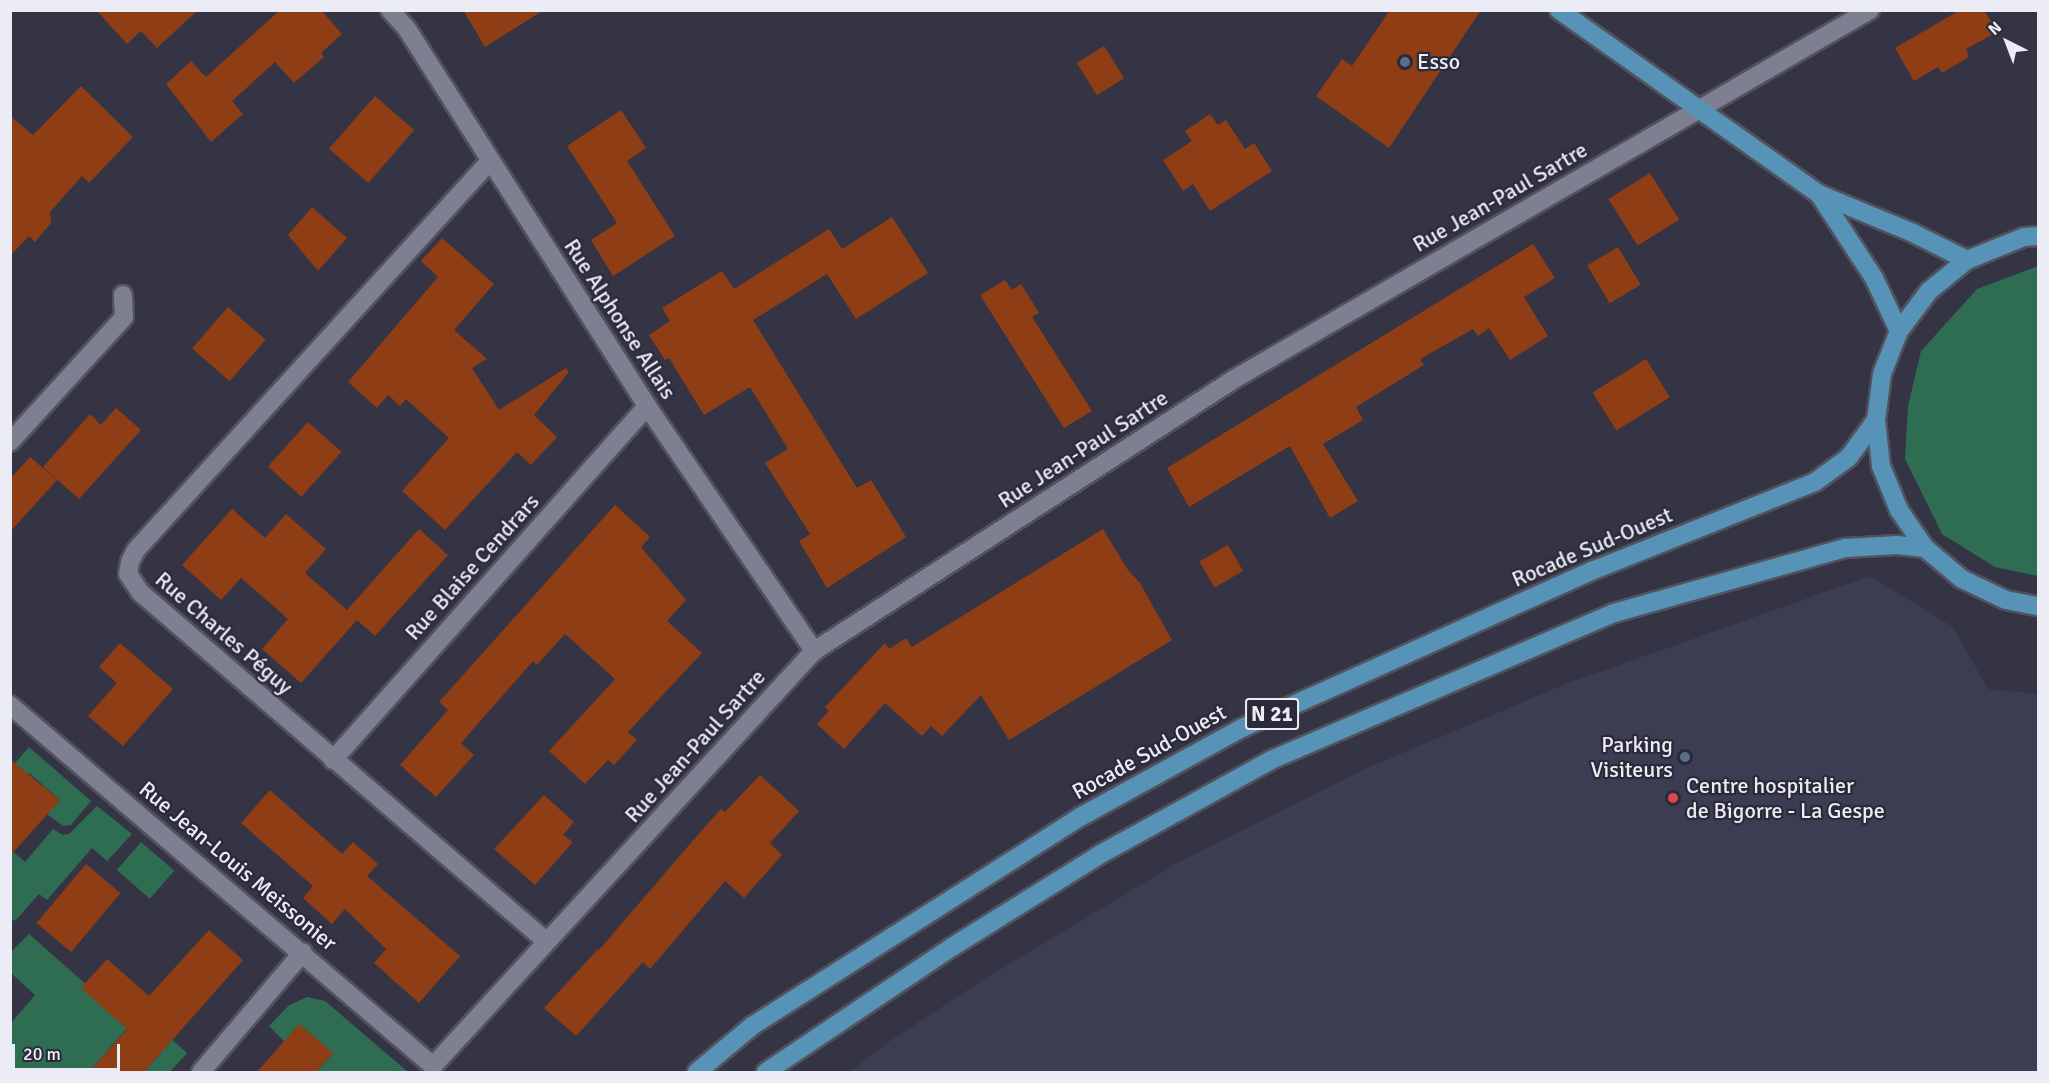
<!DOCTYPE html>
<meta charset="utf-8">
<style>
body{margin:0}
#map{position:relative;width:2049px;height:1083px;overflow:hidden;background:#343444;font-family:Signika,sans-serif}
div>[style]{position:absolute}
.built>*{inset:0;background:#3c3d53}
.green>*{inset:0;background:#2e6d52;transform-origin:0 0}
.building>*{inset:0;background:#8f3d15;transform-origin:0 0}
.roads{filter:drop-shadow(2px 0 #52525f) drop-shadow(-2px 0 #52525f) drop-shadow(0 2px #52525f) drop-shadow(0 -2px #52525f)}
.minor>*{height:18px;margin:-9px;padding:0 9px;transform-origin:9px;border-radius:9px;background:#7e7f91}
.major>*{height:18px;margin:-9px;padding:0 9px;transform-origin:9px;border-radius:9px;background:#5693b7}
.dots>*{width:16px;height:16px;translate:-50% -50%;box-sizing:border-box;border:3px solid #2a2a39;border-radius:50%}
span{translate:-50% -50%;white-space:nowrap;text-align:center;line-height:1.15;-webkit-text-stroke:4.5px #2a2a39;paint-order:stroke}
.shield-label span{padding:2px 4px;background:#2a2a39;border:2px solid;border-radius:4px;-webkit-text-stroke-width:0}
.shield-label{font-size:21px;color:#ebecf6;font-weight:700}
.poi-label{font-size:22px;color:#ebecf6}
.left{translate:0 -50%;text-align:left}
.right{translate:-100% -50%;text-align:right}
.street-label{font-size:22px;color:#ebecf6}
.frame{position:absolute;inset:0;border:12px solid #ebecf6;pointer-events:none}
.north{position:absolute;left:1977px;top:12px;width:60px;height:60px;-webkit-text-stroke:4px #2a2a39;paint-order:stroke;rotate:318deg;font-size:16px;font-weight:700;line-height:24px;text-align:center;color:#ebecf6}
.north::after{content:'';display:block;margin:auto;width:21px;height:27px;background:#ebecf6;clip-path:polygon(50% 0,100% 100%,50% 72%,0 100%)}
.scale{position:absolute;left:12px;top:1044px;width:108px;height:27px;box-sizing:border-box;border:3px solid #ebecf6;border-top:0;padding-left:8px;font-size:18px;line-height:21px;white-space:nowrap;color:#ebecf6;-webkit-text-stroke:4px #2a2a39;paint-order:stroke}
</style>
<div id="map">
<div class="built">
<i style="clip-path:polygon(1870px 576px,1953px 627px,1988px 689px,2038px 694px,2038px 1072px,849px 1072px,890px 1041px,984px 979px,1177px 863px,1367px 768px,1563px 685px)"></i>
</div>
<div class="green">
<i style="clip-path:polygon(2038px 266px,2038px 576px,1995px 567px,1942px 534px,1905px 459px,1908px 406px,1921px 351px,1977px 289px)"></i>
<i style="clip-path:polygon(29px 747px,91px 801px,71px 825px,63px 826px,47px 814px,59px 799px,29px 773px,11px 795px,11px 768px)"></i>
<i style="clip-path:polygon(97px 806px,132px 834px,107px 861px,92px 848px,47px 900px,39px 894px,15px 921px,11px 918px,10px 849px,25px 862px,53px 829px,63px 835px,69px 834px)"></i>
<i style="left:141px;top:842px;width:44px;height:37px;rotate:41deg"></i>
<i style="clip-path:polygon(29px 934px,97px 994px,127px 1028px,89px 1072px,11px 1072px,11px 1023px,35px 995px,11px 973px,10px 953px)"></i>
<i style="clip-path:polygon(307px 997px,325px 1001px,408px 1072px,316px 1072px,333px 1053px,284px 1041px,269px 1026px,288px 1006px)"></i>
<i style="clip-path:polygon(141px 1012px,187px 1053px,170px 1072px,144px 1072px,162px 1052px,130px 1024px)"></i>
</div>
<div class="building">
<i style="clip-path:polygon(96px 10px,198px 10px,157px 48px,141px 31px,127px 44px)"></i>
<i style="clip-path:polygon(280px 10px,321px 10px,342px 34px,321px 53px,324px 57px,294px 83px,275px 62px,232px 101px,243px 114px,211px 142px,166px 84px,191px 61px,206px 77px)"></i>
<i style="clip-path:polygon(463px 10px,544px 10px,485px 47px)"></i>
<i style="clip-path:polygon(1390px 10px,1481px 10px,1389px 148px,1316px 96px,1342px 59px,1352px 66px)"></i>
<i style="clip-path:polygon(1960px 10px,1984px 10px,1997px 32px,1966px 49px,1969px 57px,1942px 73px,1938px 67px,1914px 81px,1895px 48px)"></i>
<i style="left:1104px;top:46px;width:38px;height:32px;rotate:58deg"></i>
<i style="clip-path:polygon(81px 86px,133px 137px,89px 183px,82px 176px,50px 212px,51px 223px,35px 242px,29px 236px,10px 256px,10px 116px,33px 135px)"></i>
<i style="left:375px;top:96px;width:52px;height:70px;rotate:41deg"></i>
<i style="clip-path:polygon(621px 110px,646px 148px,627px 161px,675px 236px,613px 276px,591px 240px,617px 223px,567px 146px)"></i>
<i style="clip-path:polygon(1210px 114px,1218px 125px,1226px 120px,1245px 149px,1254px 143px,1272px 171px,1210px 211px,1193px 184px,1183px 191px,1163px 160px,1192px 141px,1185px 131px)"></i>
<i style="left:1650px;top:173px;width:55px;height:49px;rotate:58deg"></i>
<i style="clip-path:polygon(312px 207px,347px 238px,318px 271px,288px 235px)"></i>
<i style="clip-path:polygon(892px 217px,928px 273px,856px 319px,827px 274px,753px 320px,857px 488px,871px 480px,906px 537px,827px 588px,799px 541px,810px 534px,765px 463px,788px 449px,750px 387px,704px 415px,669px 358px,665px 360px,649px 335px,670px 321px,662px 308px,722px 271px,734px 289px,829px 229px,842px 249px)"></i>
<i style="clip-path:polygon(442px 238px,494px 284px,454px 330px,487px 359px,472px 368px,499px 410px,566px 368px,569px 372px,534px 415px,557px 437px,531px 465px,517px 452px,445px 530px,402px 491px,449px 438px,406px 399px,400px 406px,388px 395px,377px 408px,348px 382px,438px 277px,421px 261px)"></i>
<i style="clip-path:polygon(1533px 244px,1555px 278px,1524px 297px,1548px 336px,1510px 360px,1489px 328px,1478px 336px,1473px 329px,1420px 359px,1424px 365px,1356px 407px,1363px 420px,1323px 444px,1358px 501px,1330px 518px,1290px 446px,1189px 507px,1167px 468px)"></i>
<i style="left:1618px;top:247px;width:44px;height:36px;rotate:59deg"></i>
<i style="clip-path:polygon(1005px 280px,1012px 290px,1021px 284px,1039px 313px,1032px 317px,1092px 411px,1064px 428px,980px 295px)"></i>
<i style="left:228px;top:307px;width:50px;height:55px;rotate:41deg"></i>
<i style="left:1646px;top:359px;width:45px;height:63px;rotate:58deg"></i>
<i style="clip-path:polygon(116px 408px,141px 430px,79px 499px,43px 467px,90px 414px,101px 425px)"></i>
<i style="left:308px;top:422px;width:45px;height:60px;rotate:42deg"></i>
<i style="clip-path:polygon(30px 457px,57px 480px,10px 532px,10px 479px)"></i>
<i style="clip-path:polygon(615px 505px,650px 537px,641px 547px,686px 600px,667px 621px,702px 653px,628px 732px,637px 740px,614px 765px,608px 760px,585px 784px,549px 751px,615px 679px,565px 634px,537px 665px,533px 661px,461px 743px,474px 755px,436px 797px,400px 765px,448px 710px,439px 702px)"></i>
<i style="clip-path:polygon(232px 509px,265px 538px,286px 514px,326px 549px,305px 573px,347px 610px,419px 529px,448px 555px,375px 636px,357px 620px,301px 683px,262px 649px,288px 619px,241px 578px,221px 600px,182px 565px)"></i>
<i style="clip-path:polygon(1103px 529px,1128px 570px,1140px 583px,1172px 640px,1009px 740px,981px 695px,942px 736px,931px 726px,922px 736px,885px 703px,844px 749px,817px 724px,829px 711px,825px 707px,885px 643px,889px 649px,906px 638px,912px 647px)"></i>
<i style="left:1228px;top:545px;width:30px;height:33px;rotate:60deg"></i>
<i style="clip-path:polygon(120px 643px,173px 689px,123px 746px,88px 716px,117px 683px,99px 667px)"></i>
<i style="clip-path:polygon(10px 759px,60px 800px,10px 856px)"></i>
<i style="clip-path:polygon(760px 775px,799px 811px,770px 843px,782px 855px,744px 898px,725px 881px,650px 969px,643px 962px,576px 1036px,544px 1008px,598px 949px,599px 950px,702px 830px,721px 809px,725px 812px)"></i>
<i style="clip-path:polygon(270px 790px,342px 854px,353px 842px,378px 864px,367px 876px,460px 956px,419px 1003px,374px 963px,386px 949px,345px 909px,332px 924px,303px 898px,313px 886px,241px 823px)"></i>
<i style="clip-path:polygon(544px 795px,574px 822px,563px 835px,573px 842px,535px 885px,494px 849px)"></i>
<i style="left:86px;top:864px;width:45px;height:77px;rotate:40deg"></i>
<i style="clip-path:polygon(209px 930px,243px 960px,144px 1072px,89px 1072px,127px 1029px,81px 988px,107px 959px,149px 996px)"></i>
<i style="clip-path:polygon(299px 1024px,333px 1053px,316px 1072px,257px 1072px)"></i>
</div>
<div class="roads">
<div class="minor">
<i style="left:390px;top:10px;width:25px;rotate:48deg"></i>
<i style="left:407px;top:29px;width:447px;rotate:57.5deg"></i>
<i style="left:647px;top:406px;width:297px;rotate:55.7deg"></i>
<i style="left:490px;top:161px;width:526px;rotate:132.3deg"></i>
<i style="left:136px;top:550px;width:13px;rotate:117deg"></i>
<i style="left:130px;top:562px;width:12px;rotate:99deg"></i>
<i style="left:128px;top:574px;width:23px;rotate:56deg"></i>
<i style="left:141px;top:593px;width:535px;rotate:40.68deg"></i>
<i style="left:10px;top:442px;width:169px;rotate:-47.6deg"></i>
<i style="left:124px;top:317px;width:22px;rotate:-93deg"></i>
<i style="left:10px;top:705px;width:556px;rotate:40.48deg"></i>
<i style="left:433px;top:1066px;width:563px;rotate:-47.45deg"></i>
<i style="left:814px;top:651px;width:503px;rotate:-32.9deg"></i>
<i style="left:1236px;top:378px;width:733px;rotate:-30.13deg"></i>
<i style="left:333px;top:760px;width:473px;rotate:-48.4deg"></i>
<i style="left:201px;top:1072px;width:157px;rotate:-49.6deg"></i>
</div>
<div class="major">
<i style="left:1559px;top:10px;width:319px;rotate:35.3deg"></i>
<i style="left:1819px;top:194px;width:102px;rotate:22.5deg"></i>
<i style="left:1913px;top:233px;width:60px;rotate:26.6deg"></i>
<i style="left:1819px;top:194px;width:100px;rotate:56.8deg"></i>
<i style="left:1874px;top:278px;width:59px;rotate:64.7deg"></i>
<i style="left:2038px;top:236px;width:14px;rotate:176deg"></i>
<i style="left:2024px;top:237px;width:61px;rotate:158deg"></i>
<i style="left:1967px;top:260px;width:49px;rotate:140.8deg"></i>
<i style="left:1929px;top:291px;width:50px;rotate:126.9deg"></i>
<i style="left:1899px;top:331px;width:46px;rotate:111.6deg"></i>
<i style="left:1882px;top:374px;width:46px;rotate:97.4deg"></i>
<i style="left:1876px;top:420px;width:46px;rotate:83.8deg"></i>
<i style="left:1881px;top:466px;width:48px;rotate:67.8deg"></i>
<i style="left:1899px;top:510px;width:46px;rotate:55.6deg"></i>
<i style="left:1925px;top:548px;width:48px;rotate:40deg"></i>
<i style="left:1962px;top:579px;width:49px;rotate:25.5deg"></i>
<i style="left:2006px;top:600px;width:33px;rotate:11deg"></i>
<i style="left:697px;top:1072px;width:72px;rotate:-39.9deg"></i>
<i style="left:752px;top:1026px;width:389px;rotate:-32.5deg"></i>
<i style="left:1080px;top:817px;width:185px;rotate:-28.8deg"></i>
<i style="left:1242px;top:728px;width:386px;rotate:-24.2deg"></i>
<i style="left:1594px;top:570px;width:238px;rotate:-21.7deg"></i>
<i style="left:1815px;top:482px;width:42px;rotate:-36.3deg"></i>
<i style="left:1849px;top:457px;width:46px;rotate:-53.9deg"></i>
<i style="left:766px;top:1072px;width:224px;rotate:-33.9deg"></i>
<i style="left:952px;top:947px;width:173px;rotate:-32deg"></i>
<i style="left:1099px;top:855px;width:196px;rotate:-28.9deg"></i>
<i style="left:1271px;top:760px;width:373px;rotate:-23.2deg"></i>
<i style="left:1614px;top:613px;width:241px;rotate:-15.7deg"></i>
<i style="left:1846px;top:548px;width:51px;rotate:-3.4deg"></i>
<i style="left:1897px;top:545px;width:28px;rotate:6deg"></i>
</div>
</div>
<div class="dots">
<i style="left:1405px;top:62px;background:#5c6f8a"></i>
<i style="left:1685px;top:757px;background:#5c6f8a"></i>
<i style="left:1673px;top:798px;background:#e0444e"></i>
</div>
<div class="shield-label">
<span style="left:1272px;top:714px">N 21</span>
</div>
<div class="poi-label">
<span class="left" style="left:1417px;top:62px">Esso</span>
<span class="right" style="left:1673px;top:757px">Parking<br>Visiteurs</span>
<span class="left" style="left:1686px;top:798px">Centre hospitalier<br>de Bigorre - La Gespe</span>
</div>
<div class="street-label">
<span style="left:1500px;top:197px;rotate:-30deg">Rue Jean-Paul Sartre</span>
<span style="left:620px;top:319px;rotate:57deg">Rue Alphonse Allais</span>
<span style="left:1083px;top:449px;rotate:-33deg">Rue Jean-Paul Sartre</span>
<span style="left:1592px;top:547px;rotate:-23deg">Rocade Sud-Ouest</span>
<span style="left:472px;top:567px;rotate:-48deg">Rue Blaise Cendrars</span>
<span style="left:224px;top:633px;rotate:41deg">Rue Charles Péguy</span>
<span style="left:695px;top:746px;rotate:-48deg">Rue Jean-Paul Sartre</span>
<span style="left:1149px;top:752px;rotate:-29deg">Rocade Sud-Ouest</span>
<span style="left:238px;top:866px;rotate:40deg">Rue Jean-Louis Meissonier</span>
</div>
<div class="frame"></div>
<div class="north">N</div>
<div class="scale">20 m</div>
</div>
